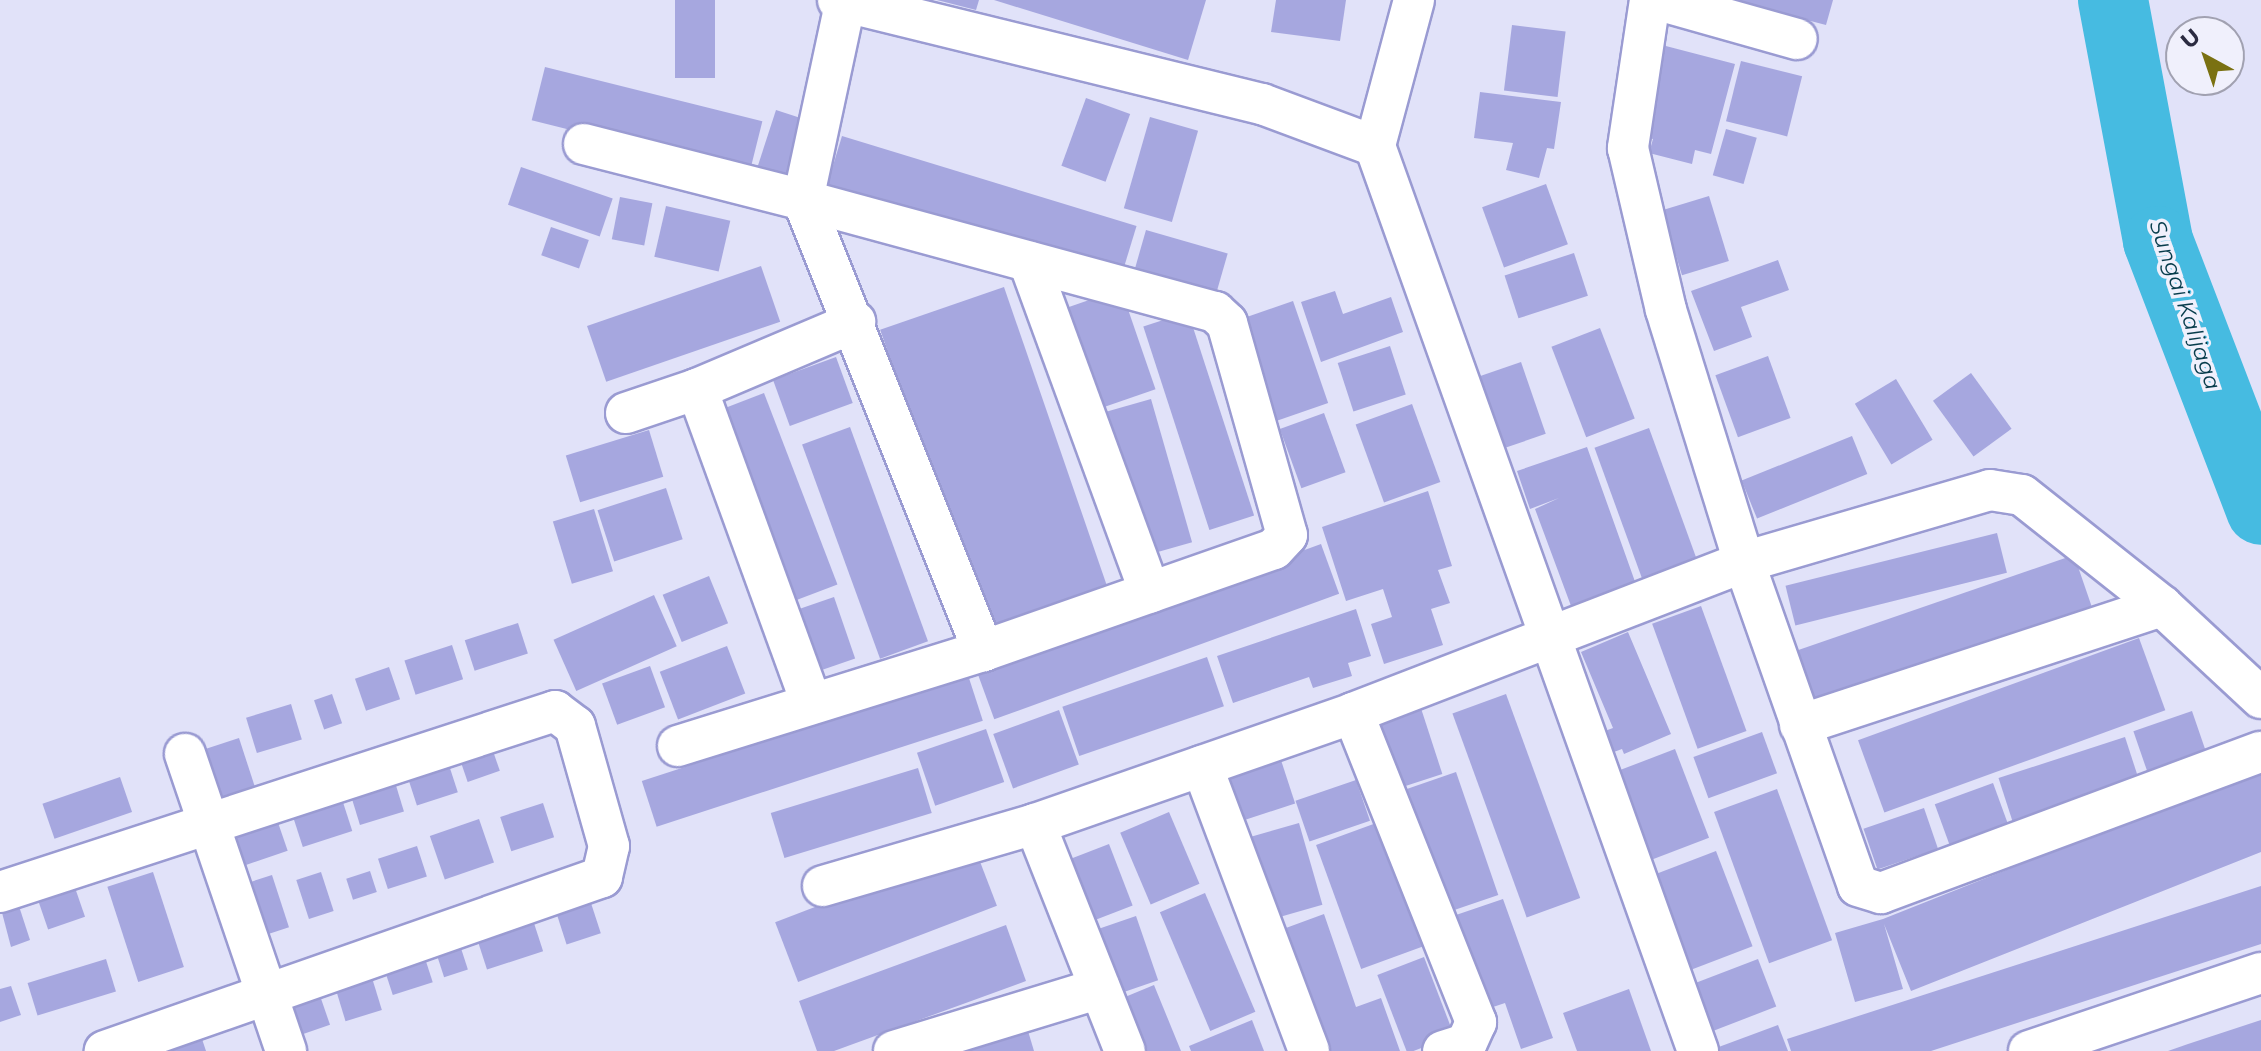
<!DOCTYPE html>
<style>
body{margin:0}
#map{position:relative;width:2261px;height:1051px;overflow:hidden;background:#e1e2f9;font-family:Montserrat,sans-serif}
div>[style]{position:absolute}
.river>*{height:70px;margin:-35px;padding:0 35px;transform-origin:35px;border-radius:35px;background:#46bbe1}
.building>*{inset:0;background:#a6a7df;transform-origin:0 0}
.roads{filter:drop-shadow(2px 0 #9a9bd2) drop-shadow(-2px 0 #9a9bd2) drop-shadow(0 2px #9a9bd2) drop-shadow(0 -2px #9a9bd2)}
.minor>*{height:40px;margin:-20px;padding:0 20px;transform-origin:20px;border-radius:20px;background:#fff}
span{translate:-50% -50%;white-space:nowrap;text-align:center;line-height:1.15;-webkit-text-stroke:7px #f0f0fc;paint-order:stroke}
.water-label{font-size:22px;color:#073c4c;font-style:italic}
.north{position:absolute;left:2165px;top:16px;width:80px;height:80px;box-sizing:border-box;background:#f0f0fc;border:2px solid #a1a1b1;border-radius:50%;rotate:320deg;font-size:22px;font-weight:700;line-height:32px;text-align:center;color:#2b2b41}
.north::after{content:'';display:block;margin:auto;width:28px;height:36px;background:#7a7112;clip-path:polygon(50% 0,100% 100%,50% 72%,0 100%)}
</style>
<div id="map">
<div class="river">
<i style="left:2113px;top:0;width:245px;rotate:79.4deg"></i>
<i style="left:2158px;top:241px;width:288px;rotate:69deg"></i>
</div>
<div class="building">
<i style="left:675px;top:0;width:40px;height:78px"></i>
<i style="clip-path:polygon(937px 0,979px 0,976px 10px)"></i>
<i style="clip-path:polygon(994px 0,1206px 0,1188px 60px)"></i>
<i style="clip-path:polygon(1276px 0,1346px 0,1340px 41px,1271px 32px)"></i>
<i style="clip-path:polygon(1730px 0,1833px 0,1826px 25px)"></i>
<i style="left:1512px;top:25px;width:54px;height:66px;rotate:7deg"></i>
<i style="clip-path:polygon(1662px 45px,1735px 64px,1711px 154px,1695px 150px,1692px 164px,1649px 153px,1653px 139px,1638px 135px)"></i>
<i style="left:1741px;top:61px;width:63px;height:62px;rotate:14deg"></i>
<i style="left:545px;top:67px;width:224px;height:55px;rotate:14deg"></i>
<i style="clip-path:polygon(1480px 92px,1561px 102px,1554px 149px,1547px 148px,1539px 178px,1506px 170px,1513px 143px,1474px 138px)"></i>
<i style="left:1086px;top:98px;width:47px;height:72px;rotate:20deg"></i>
<i style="left:776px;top:110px;width:38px;height:67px;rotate:18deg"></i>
<i style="left:1150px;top:117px;width:50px;height:95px;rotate:16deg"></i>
<i style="left:1726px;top:129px;width:32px;height:48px;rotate:16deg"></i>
<i style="left:842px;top:136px;width:308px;height:54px;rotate:17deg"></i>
<i style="left:521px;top:167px;width:97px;height:40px;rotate:19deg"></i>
<i style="left:1546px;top:184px;width:64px;height:68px;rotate:70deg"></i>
<i style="left:1709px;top:196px;width:68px;height:49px;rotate:73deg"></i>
<i style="left:620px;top:197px;width:33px;height:43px;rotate:11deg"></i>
<i style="left:666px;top:206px;width:66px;height:52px;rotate:13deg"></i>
<i style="left:551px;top:227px;width:40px;height:30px;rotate:19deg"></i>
<i style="left:1146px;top:230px;width:85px;height:41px;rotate:16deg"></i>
<i style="left:1574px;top:253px;width:45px;height:73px;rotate:72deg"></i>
<i style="clip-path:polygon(1778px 260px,1789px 290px,1741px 307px,1752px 337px,1714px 351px,1691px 291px)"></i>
<i style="left:761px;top:266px;width:59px;height:184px;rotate:71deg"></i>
<i style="left:1004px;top:287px;width:319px;height:131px;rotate:71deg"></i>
<i style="left:1121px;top:289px;width:106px;height:65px;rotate:71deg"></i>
<i style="clip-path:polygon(1335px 291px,1343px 314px,1391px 297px,1403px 332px,1321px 362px,1301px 302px)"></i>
<i style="left:1293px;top:301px;width:108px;height:58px;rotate:71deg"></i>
<i style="left:1188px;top:312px;width:214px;height:47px;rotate:72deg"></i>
<i style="left:1600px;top:328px;width:97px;height:52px;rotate:69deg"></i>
<i style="left:1390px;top:346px;width:51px;height:55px;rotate:72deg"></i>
<i style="left:1768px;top:356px;width:66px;height:56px;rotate:70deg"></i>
<i style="left:836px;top:357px;width:49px;height:67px;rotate:70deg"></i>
<i style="left:1521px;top:362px;width:76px;height:53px;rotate:71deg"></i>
<i style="left:1971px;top:373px;width:69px;height:47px;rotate:54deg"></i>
<i style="left:1896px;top:379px;width:71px;height:48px;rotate:59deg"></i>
<i style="left:764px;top:393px;width:205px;height:48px;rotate:69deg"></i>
<i style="left:1151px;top:399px;width:149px;height:53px;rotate:74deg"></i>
<i style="left:1412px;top:404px;width:83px;height:60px;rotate:70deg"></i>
<i style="left:1324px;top:413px;width:63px;height:47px;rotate:70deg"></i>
<i style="left:850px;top:427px;width:228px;height:51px;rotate:70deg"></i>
<i style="left:1649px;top:428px;width:142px;height:58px;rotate:70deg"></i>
<i style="left:649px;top:430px;width:49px;height:87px;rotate:73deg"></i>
<i style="left:1852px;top:436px;width:41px;height:119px;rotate:68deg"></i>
<i style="clip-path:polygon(1587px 447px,1638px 590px,1574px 614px,1535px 509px,1559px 498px,1530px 509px,1517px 471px)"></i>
<i style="left:666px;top:488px;width:54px;height:72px;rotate:72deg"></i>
<i style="clip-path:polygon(1428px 491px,1452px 566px,1438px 570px,1450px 603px,1431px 609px,1443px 645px,1384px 664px,1371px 624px,1392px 617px,1383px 589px,1346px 601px,1322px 527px)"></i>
<i style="left:594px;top:509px;width:65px;height:43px;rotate:73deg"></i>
<i style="left:1997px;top:533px;width:41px;height:218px;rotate:76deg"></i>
<i style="left:1321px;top:544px;width:53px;height:367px;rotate:70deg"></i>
<i style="left:2074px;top:555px;width:57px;height:293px;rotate:71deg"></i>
<i style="left:709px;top:576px;width:51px;height:50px;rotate:68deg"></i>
<i style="left:654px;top:595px;width:56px;height:110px;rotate:66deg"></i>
<i style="left:834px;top:597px;width:65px;height:46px;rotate:71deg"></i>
<i style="left:1701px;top:606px;width:133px;height:52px;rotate:70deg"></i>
<i style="clip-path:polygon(1356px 609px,1371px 656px,1348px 663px,1352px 676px,1313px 688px,1309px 677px,1233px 703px,1217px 656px)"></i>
<i style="left:518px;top:623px;width:32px;height:56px;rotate:72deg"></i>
<i style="clip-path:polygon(1628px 632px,1671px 734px,1624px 754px,1622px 749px,1603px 756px,1594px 735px,1613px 728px,1581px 652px)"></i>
<i style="left:2139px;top:638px;width:77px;height:299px;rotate:70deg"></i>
<i style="left:452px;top:645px;width:36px;height:50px;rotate:72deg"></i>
<i style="left:727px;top:646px;width:51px;height:72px;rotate:69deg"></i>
<i style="left:1207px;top:657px;width:52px;height:153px;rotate:71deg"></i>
<i style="left:650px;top:666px;width:44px;height:51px;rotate:70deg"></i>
<i style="left:389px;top:667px;width:34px;height:36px;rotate:71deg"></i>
<i style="left:968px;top:675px;width:48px;height:343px;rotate:72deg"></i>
<i style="left:332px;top:694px;width:31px;height:19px;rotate:71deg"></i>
<i style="left:1506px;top:694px;width:217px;height:57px;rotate:70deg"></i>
<i style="left:1417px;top:696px;width:82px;height:46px;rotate:72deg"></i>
<i style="left:291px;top:704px;width:37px;height:47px;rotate:73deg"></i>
<i style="left:1059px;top:710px;width:58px;height:70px;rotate:70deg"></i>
<i style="left:2192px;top:711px;width:43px;height:62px;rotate:71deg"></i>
<i style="left:986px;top:729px;width:56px;height:73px;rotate:71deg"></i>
<i style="left:1762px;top:732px;width:44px;height:73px;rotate:70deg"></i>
<i style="left:2125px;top:737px;width:45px;height:133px;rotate:72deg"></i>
<i style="left:239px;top:738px;width:54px;height:49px;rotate:72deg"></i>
<i style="left:1675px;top:749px;width:95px;height:63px;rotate:69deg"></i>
<i style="left:493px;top:751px;width:21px;height:34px;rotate:71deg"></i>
<i style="left:1280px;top:757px;width:49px;height:70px;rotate:72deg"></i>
<i style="left:447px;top:759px;width:35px;height:43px;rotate:72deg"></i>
<i style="left:918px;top:768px;width:47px;height:154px;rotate:73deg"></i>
<i style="clip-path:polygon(2261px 769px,2261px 852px,1911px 991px,1884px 924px,1903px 989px,1855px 1002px,1835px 933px,1883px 919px)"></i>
<i style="left:1456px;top:772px;width:130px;height:52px;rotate:71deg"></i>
<i style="left:120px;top:777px;width:37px;height:82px;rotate:71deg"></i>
<i style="left:394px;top:779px;width:34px;height:46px;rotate:73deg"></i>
<i style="left:1356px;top:780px;width:43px;height:64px;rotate:71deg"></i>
<i style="left:1993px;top:783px;width:44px;height:62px;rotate:70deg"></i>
<i style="left:1777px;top:789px;width:161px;height:67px;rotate:70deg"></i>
<i style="left:339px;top:790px;width:43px;height:52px;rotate:72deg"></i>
<i style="left:543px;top:803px;width:36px;height:45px;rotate:72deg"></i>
<i style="left:1924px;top:808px;width:43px;height:64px;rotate:71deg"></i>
<i style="left:274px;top:811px;width:42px;height:60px;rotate:71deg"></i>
<i style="left:1169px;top:812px;width:78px;height:53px;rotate:67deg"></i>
<i style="left:479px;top:819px;width:46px;height:52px;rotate:71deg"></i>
<i style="left:1379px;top:822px;width:132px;height:67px;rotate:70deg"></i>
<i style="left:1299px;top:823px;width:85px;height:59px;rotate:74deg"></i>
<i style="left:1109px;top:844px;width:66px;height:52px;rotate:69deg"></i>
<i style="left:417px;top:846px;width:32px;height:41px;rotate:72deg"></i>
<i style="left:974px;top:846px;width:64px;height:213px;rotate:69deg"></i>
<i style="left:1716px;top:851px;width:102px;height:77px;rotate:69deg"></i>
<i style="left:370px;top:871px;width:22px;height:25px;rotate:72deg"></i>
<i style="left:153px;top:872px;width:100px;height:48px;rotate:72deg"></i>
<i style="left:321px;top:872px;width:41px;height:26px;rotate:72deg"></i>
<i style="left:272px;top:875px;width:55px;height:32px;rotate:72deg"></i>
<i style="left:72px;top:879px;width:40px;height:39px;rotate:71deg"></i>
<i style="clip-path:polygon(2261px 886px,2261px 944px,1931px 1051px,1791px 1051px,1787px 1039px)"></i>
<i style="left:1205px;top:893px;width:129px;height:49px;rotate:67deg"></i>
<i style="clip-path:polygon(1503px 899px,1553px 1038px,1521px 1049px,1505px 1003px,1487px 1009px,1456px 915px)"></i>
<i style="clip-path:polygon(17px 900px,30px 940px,11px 947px,0 905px)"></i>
<i style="left:590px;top:900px;width:35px;height:36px;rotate:72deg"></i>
<i style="clip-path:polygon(1324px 914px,1356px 1007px,1381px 998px,1400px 1051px,1316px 1051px,1275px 932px)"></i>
<i style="left:1136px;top:916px;width:68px;height:50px;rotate:71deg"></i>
<i style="left:532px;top:917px;width:36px;height:59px;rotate:72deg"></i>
<i style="clip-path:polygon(1006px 925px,1026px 981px,834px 1051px,817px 1051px,799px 1001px)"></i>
<i style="left:458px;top:939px;width:32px;height:25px;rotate:72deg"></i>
<i style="left:421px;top:946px;width:38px;height:42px;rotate:72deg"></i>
<i style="left:1424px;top:957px;width:84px;height:50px;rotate:69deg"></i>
<i style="left:106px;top:959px;width:34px;height:82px;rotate:73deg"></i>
<i style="left:1758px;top:959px;width:51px;height:72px;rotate:69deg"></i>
<i style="left:369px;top:968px;width:44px;height:38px;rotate:73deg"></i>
<i style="clip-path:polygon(1154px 985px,1181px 1051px,1133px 1051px,1113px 1002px)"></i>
<i style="clip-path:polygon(11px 986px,21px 1015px,0 1022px,0 989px)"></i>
<i style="left:317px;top:987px;width:40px;height:36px;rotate:71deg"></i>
<i style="clip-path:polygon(1629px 989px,1651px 1051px,1577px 1051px,1563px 1013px)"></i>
<i style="clip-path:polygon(1252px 1020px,1264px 1051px,1191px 1051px,1189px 1046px)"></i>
<i style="clip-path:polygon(2261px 1020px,2261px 1051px,2168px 1051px,2188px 1044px)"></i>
<i style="clip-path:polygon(1025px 1021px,1034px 1051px,966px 1051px,963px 1040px)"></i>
<i style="clip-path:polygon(1778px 1025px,1788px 1051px,1717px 1051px,1716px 1048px)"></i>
<i style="clip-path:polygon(200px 1033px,206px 1051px,163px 1051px)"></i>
</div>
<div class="roads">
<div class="minor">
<i style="left:838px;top:0;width:437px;rotate:13.8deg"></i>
<i style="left:1262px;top:104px;width:121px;rotate:20.4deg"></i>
<i style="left:1414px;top:0;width:151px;rotate:105deg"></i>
<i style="left:1375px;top:146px;width:961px;rotate:70.36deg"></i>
<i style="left:1650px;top:0;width:150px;rotate:98.5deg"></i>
<i style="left:1628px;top:148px;width:166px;rotate:76.8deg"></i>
<i style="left:1666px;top:310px;width:264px;rotate:72.8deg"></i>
<i style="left:1744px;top:562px;width:343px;rotate:70.6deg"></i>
<i style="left:1858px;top:886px;width:24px;rotate:17deg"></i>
<i style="left:1881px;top:893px;width:405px;rotate:-20.4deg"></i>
<i style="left:1658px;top:0;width:144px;rotate:15.7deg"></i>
<i style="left:584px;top:144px;width:226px;rotate:14.3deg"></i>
<i style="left:803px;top:200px;width:205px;rotate:-77.9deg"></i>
<i style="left:1029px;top:262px;width:352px;rotate:69.9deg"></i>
<i style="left:697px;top:389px;width:333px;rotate:70deg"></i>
<i style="left:626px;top:413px;width:75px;rotate:-18.7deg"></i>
<i style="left:697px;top:389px;width:172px;rotate:-23deg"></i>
<i style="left:1353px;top:713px;width:333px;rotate:68.3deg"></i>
<i style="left:1476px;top:1022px;width:24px;rotate:114deg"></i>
<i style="left:1466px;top:1044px;width:24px;rotate:163deg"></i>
<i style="left:1800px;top:725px;width:381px;rotate:-18.2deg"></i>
<i style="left:678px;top:746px;width:319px;rotate:-17.3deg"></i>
<i style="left:983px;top:651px;width:308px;rotate:-19.3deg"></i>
<i style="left:1274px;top:549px;width:19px;rotate:-47deg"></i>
<i style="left:1287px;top:535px;width:220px;rotate:-105.8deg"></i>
<i style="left:1227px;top:323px;width:16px;rotate:-137deg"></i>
<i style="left:1215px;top:312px;width:427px;rotate:-164.8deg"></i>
<i style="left:803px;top:200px;width:486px;rotate:68.2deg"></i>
<i style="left:185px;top:754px;width:314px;rotate:71.2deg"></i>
<i style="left:1202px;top:766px;width:304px;rotate:69.4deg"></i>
<i style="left:1035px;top:824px;width:244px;rotate:68.4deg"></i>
<i style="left:823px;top:886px;width:221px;rotate:-16.3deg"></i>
<i style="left:1035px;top:824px;width:337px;rotate:-19.2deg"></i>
<i style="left:1353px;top:713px;width:419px;rotate:-21.1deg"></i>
<i style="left:1744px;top:562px;width:256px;rotate:-16.3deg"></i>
<i style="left:1990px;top:490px;width:32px;rotate:9deg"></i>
<i style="left:2022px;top:495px;width:179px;rotate:38.4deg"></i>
<i style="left:2162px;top:606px;width:135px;rotate:42.9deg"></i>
<i style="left:0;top:892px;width:584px;rotate:-18.06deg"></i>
<i style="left:555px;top:711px;width:25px;rotate:37deg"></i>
<i style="left:575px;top:726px;width:125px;rotate:74.2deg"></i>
<i style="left:609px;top:846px;width:32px;rotate:103deg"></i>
<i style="left:602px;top:877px;width:527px;rotate:160.7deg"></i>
<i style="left:894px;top:1051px;width:215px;rotate:-17deg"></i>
<i style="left:2029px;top:1051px;width:245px;rotate:-18.6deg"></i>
</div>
</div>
<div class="water-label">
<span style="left:2185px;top:305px;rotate:71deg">Sungai Kalijaga</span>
</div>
<div class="north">U</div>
</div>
